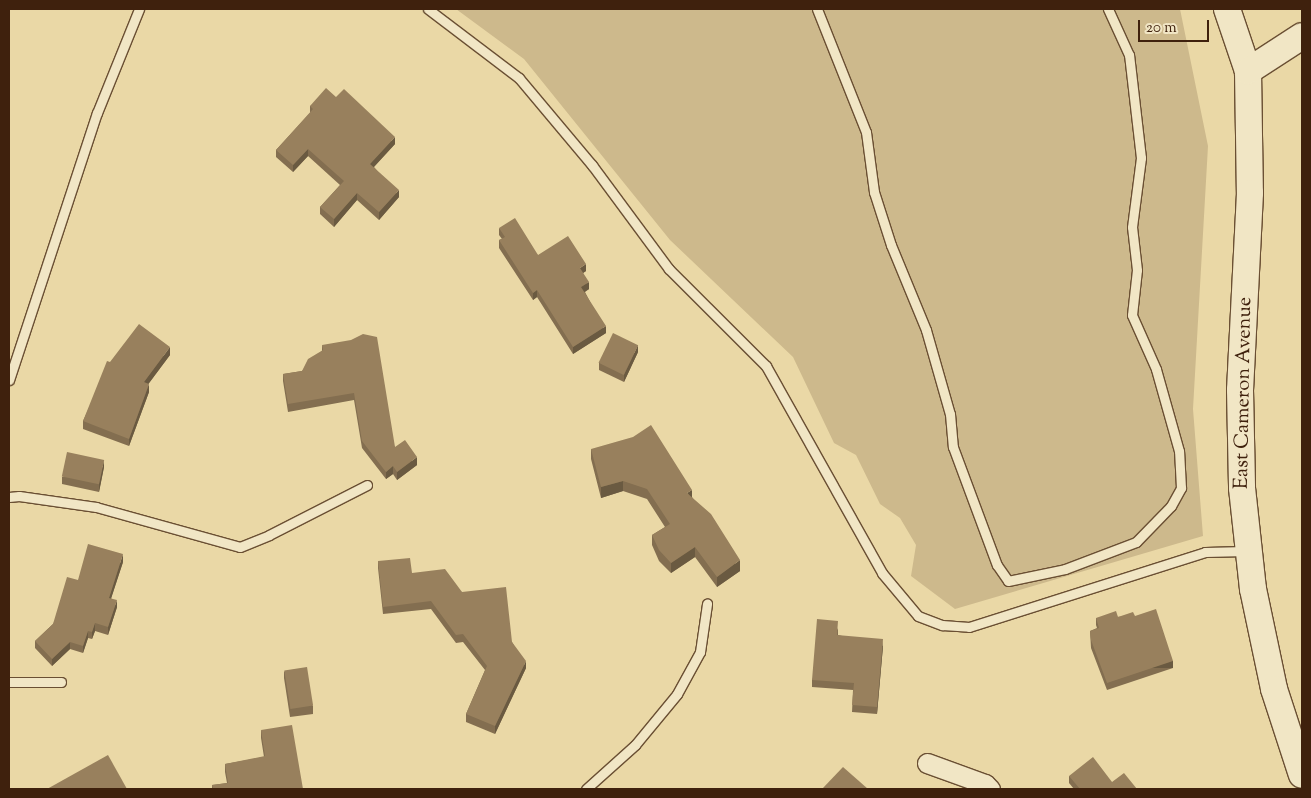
<!DOCTYPE html>
<style>
body{margin:0}
#map{position:relative;width:1311px;height:798px;overflow:hidden;background:#ead8a6;font-family:"Sorts Mill Goudy",serif}
div>[style]{position:absolute}
.green>*{inset:0;background:#cdb98c}
.roads{filter:drop-shadow(1px 0 #6a4f33) drop-shadow(-1px 0 #6a4f33) drop-shadow(0 1px #6a4f33) drop-shadow(0 -1px #6a4f33)}
.lane>*{height:9px;margin:-4.5px;padding:0 4.5px;transform-origin:4.5px;border-radius:4.5px;background:#f1e6c5}
.street>*{height:19px;margin:-9.5px;padding:0 9.5px;transform-origin:9.5px;border-radius:9.5px;background:#f1e6c5}
.secondary>*{height:26px;margin:-13px;padding:0 13px;transform-origin:13px;border-radius:13px;background:#f1e6c5}
.wall>*{inset:0;background:#836e50}
.shaded-wall>*{inset:0;background:#6a5a41;transform-origin:0 0}
.building>*{inset:0;background:#98805d;transform-origin:0 0}
span{translate:-50% -50%;white-space:nowrap;text-align:center;line-height:1.15;-webkit-text-stroke:5px #f1e6c5;paint-order:stroke}
.street-label{font-size:20px;color:#3f210d}
.frame{position:absolute;inset:0;border:10px solid #3f210d;pointer-events:none}
.scale{position:absolute;left:1138px;top:20px;width:71px;height:22px;box-sizing:border-box;border:2px solid #3f210d;border-top:0;padding-left:6px;font-size:15px;line-height:18px;white-space:nowrap;color:#3f210d;-webkit-text-stroke:4px #f1e6c5;paint-order:stroke}
</style>
<div id="map">
<div class="green">
<i style="clip-path:polygon(456px 9px,1180px 9px,1208px 146px,1193px 409px,1203px 536px,955px 609px,911px 576px,916px 545px,900px 518px,880px 504px,856px 455px,834px 443px,793px 357px,670px 240px,524px 59px)"></i>
</div>
<div class="roads">
<div class="lane">
<i style="left:428px;top:9px;width:114px;rotate:37.2deg"></i>
<i style="left:519px;top:78px;width:114px;rotate:50deg"></i>
<i style="left:592px;top:165px;width:129px;rotate:53.5deg"></i>
<i style="left:669px;top:269px;width:137px;rotate:45deg"></i>
<i style="left:766px;top:366px;width:237px;rotate:60.7deg"></i>
<i style="left:882px;top:573px;width:56px;rotate:50.1deg"></i>
<i style="left:918px;top:616px;width:26px;rotate:21deg"></i>
<i style="left:942px;top:625px;width:27px;rotate:4deg"></i>
<i style="left:969px;top:627px;width:248px;rotate:-17.6deg"></i>
<i style="left:1205px;top:552px;width:41px;rotate:-1.4deg"></i>
<i style="left:817px;top:9px;width:132px;rotate:68.3deg"></i>
<i style="left:866px;top:132px;width:61px;rotate:82.4deg"></i>
<i style="left:874px;top:192px;width:56px;rotate:72.2deg"></i>
<i style="left:891px;top:245px;width:92px;rotate:67.6deg"></i>
<i style="left:926px;top:330px;width:87px;rotate:74.1deg"></i>
<i style="left:950px;top:414px;width:33px;rotate:85deg"></i>
<i style="left:953px;top:447px;width:126px;rotate:69.6deg"></i>
<i style="left:997px;top:565px;width:19px;rotate:55deg"></i>
<i style="left:1008px;top:581px;width:58px;rotate:-11.9deg"></i>
<i style="left:1065px;top:569px;width:76px;rotate:-20.8deg"></i>
<i style="left:1136px;top:542px;width:50px;rotate:-45.8deg"></i>
<i style="left:1171px;top:506px;width:21px;rotate:-61deg"></i>
<i style="left:1181px;top:488px;width:37px;rotate:-93deg"></i>
<i style="left:1179px;top:451px;width:85px;rotate:-105.7deg"></i>
<i style="left:1156px;top:369px;width:59px;rotate:-114deg"></i>
<i style="left:1132px;top:315px;width:45px;rotate:-83.7deg"></i>
<i style="left:1137px;top:270px;width:43px;rotate:-96.6deg"></i>
<i style="left:1132px;top:227px;width:70px;rotate:-82.6deg"></i>
<i style="left:1141px;top:158px;width:104px;rotate:-96.6deg"></i>
<i style="left:1129px;top:55px;width:51px;rotate:-114.5deg"></i>
<i style="left:9px;top:380px;width:281px;rotate:-71.8deg"></i>
<i style="left:97px;top:113px;width:112px;rotate:-68deg"></i>
<i style="left:9px;top:497px;width:10px;rotate:-6deg"></i>
<i style="left:19px;top:496px;width:78px;rotate:8.1deg"></i>
<i style="left:96px;top:507px;width:149px;rotate:15.5deg"></i>
<i style="left:240px;top:547px;width:31px;rotate:-22deg"></i>
<i style="left:269px;top:535px;width:110px;rotate:-27deg"></i>
<i style="left:9px;top:682px;width:52px"></i>
<i style="left:586px;top:789px;width:66px;rotate:-41.9deg"></i>
<i style="left:635px;top:745px;width:66px;rotate:-50.5deg"></i>
<i style="left:677px;top:694px;width:48px;rotate:-61.3deg"></i>
<i style="left:700px;top:652px;width:49px;rotate:-81.7deg"></i>
</div>
<div class="street">
<i style="left:927px;top:763px;width:62px;rotate:19.9deg"></i>
<i style="left:985px;top:784px;width:7px;rotate:45deg"></i>
</div>
<div class="secondary">
<i style="left:1227px;top:9px;width:65px;rotate:71.3deg"></i>
<i style="left:1248px;top:71px;width:122px;rotate:89.1deg"></i>
<i style="left:1250px;top:193px;width:197px;rotate:92.9deg"></i>
<i style="left:1240px;top:390px;width:98px;rotate:88.8deg"></i>
<i style="left:1242px;top:488px;width:102px;rotate:83.8deg"></i>
<i style="left:1253px;top:589px;width:102px;rotate:78.1deg"></i>
<i style="left:1274px;top:689px;width:90px;rotate:72deg"></i>
<i style="left:1248px;top:71px;width:64px;rotate:-32.9deg"></i>
</div>
</div>
<div class="wall">
<i style="clip-path:polygon(336px 97px,395px 144px,374px 167px,399px 197px,379px 220px,357px 200px,334px 227px,320px 214px,320px 207px,340px 185px,308px 156px,293px 172px,276px 157px,276px 150px,310px 113px,310px 106px)"></i>
<i style="clip-path:polygon(499px 228px,538px 255px,586px 271px,583px 273px,589px 289px,585px 292px,606px 333px,573px 354px,537px 297px,533px 300px,499px 248px,499px 240px,502px 239px,499px 235px)"></i>
<i style="clip-path:polygon(322px 345px,395px 447px,417px 465px,397px 480px,393px 474px,386px 479px,362px 448px,354px 400px,288px 412px,283px 381px,283px 374px,302px 371px,322px 351px)"></i>
<i style="clip-path:polygon(638px 352px,624px 382px,599px 370px,599px 363px)"></i>
<i style="clip-path:polygon(170px 355px,148px 384px,149px 392px,129px 446px,83px 429px,83px 421px,110px 362px)"></i>
<i style="clip-path:polygon(591px 449px,692px 497px,740px 571px,717px 587px,695px 557px,671px 573px,659px 561px,652px 545px,652px 535px,665px 527px,647px 499px,623px 491px,601px 498px,591px 459px)"></i>
<i style="clip-path:polygon(104px 467px,99px 492px,62px 484px,62px 477px)"></i>
<i style="clip-path:polygon(378px 561px,412px 573px,462px 592px,512px 642px,526px 668px,495px 734px,466px 722px,466px 714px,485px 670px,463px 642px,456px 643px,431px 609px,383px 614px,378px 568px)"></i>
<i style="clip-path:polygon(123px 562px,111px 598px,117px 607px,108px 635px,95px 631px,92px 639px,88px 638px,83px 653px,70px 649px,52px 666px,35px 648px,35px 641px,53px 624px,78px 580px)"></i>
<i style="clip-path:polygon(1135px 616px,1173px 668px,1107px 690px,1091px 648px,1090px 631px,1097px 628px,1096px 625px,1096px 618px)"></i>
<i style="clip-path:polygon(838px 628px,838px 635px,883px 646px,877px 714px,852px 712px,853px 690px,812px 687px,812px 680px)"></i>
<i style="clip-path:polygon(284px 671px,313px 706px,313px 714px,290px 717px,284px 678px)"></i>
<i style="clip-path:polygon(261px 730px,303px 789px,212px 789px,212px 785px,227px 783px,225px 772px,225px 764px,264px 757px,261px 738px)"></i>
<i style="clip-path:polygon(1069px 776px,1112px 782px,1137px 789px,1074px 789px,1069px 783px)"></i>
</div>
<div class="shaded-wall">
<i style="clip-path:polygon(395px 137px,395px 144px,370px 171px,370px 164px)"></i>
<i style="clip-path:polygon(308px 149px,308px 156px,293px 172px,293px 165px)"></i>
<i style="clip-path:polygon(399px 190px,399px 197px,379px 220px,379px 212px)"></i>
<i style="clip-path:polygon(357px 193px,357px 200px,334px 227px,334px 219px)"></i>
<i style="clip-path:polygon(586px 264px,586px 271px,580px 275px,580px 268px)"></i>
<i style="clip-path:polygon(589px 282px,589px 289px,581px 294px,581px 287px)"></i>
<i style="clip-path:polygon(537px 290px,537px 297px,533px 300px,533px 293px)"></i>
<i style="clip-path:polygon(606px 326px,606px 333px,573px 354px,573px 347px)"></i>
<i style="clip-path:polygon(638px 345px,638px 352px,624px 382px,624px 375px)"></i>
<i style="clip-path:polygon(170px 347px,170px 355px,144px 390px,144px 382px)"></i>
<i style="clip-path:polygon(149px 384px,149px 392px,129px 446px,129px 439px)"></i>
<i style="clip-path:polygon(417px 457px,417px 465px,397px 480px,397px 472px)"></i>
<i style="clip-path:polygon(104px 460px,104px 467px,99px 492px,99px 484px)"></i>
<i style="clip-path:polygon(393px 466px,393px 474px,386px 479px,386px 472px)"></i>
<i style="clip-path:polygon(623px 481px,623px 491px,601px 498px,601px 487px)"></i>
<i style="clip-path:polygon(692px 490px,692px 500px,687px 493px)"></i>
<i style="clip-path:polygon(695px 547px,695px 557px,671px 573px,671px 563px)"></i>
<i style="clip-path:polygon(123px 554px,123px 562px,109px 605px,109px 598px)"></i>
<i style="clip-path:polygon(740px 560px,740px 571px,717px 587px,717px 577px)"></i>
<i style="clip-path:polygon(117px 600px,117px 607px,108px 635px,108px 627px)"></i>
<i style="clip-path:polygon(95px 623px,95px 631px,92px 639px,92px 632px)"></i>
<i style="clip-path:polygon(88px 631px,88px 638px,83px 653px,83px 646px)"></i>
<i style="clip-path:polygon(883px 639px,883px 646px,877px 714px,877px 707px)"></i>
<i style="clip-path:polygon(70px 642px,70px 649px,52px 666px,52px 659px)"></i>
<i style="clip-path:polygon(526px 661px,526px 668px,495px 734px,495px 726px)"></i>
<i style="left:1173px;top:661px;width:7px;height:70px;rotate:90deg"></i>
</div>
<div class="building">
<i style="clip-path:polygon(326px 88px,336px 97px,344px 89px,395px 137px,370px 164px,399px 190px,379px 212px,357px 193px,334px 219px,320px 207px,344px 181px,308px 149px,293px 165px,276px 150px,313px 109px,310px 106px)"></i>
<i style="clip-path:polygon(515px 218px,538px 255px,568px 236px,586px 264px,580px 268px,589px 282px,581px 287px,606px 326px,573px 347px,537px 290px,533px 293px,499px 240px,505px 237px,499px 228px)"></i>
<i style="clip-path:polygon(139px 324px,170px 347px,144px 382px,149px 384px,129px 439px,83px 421px,107px 361px,110px 362px)"></i>
<i style="left:613px;top:333px;width:28px;height:33px;rotate:26deg"></i>
<i style="clip-path:polygon(363px 334px,377px 337px,395px 447px,405px 440px,417px 457px,397px 472px,393px 466px,386px 472px,362px 441px,354px 393px,288px 404px,283px 374px,302px 371px,308px 359px,323px 350px,322px 345px,351px 340px)"></i>
<i style="clip-path:polygon(651px 425px,692px 490px,687px 493px,711px 514px,740px 560px,717px 577px,695px 547px,671px 563px,659px 550px,652px 535px,670px 524px,647px 489px,623px 481px,601px 487px,591px 449px,633px 437px)"></i>
<i style="left:67px;top:452px;width:38px;height:25px;rotate:12deg"></i>
<i style="clip-path:polygon(88px 544px,123px 554px,109px 598px,117px 600px,108px 627px,95px 623px,92px 632px,88px 631px,83px 646px,70px 642px,52px 659px,35px 641px,53px 624px,67px 577px,78px 580px)"></i>
<i style="clip-path:polygon(410px 558px,412px 573px,445px 569px,462px 592px,506px 587px,512px 642px,526px 661px,495px 726px,466px 714px,487px 666px,463px 634px,456px 635px,431px 601px,383px 607px,378px 561px)"></i>
<i style="clip-path:polygon(1156px 609px,1173px 661px,1107px 683px,1091px 640px,1090px 631px,1099px 628px,1096px 618px,1116px 611px,1118px 617px,1133px 612px,1135px 616px)"></i>
<i style="clip-path:polygon(817px 619px,838px 621px,837px 635px,883px 639px,877px 707px,852px 705px,854px 683px,812px 680px)"></i>
<i style="left:307px;top:667px;width:39px;height:23px;rotate:81deg"></i>
<i style="clip-path:polygon(292px 725px,303px 789px,213px 789px,212px 785px,228px 783px,225px 764px,265px 756px,261px 730px)"></i>
<i style="clip-path:polygon(108px 755px,127px 789px,47px 789px)"></i>
<i style="clip-path:polygon(1093px 757px,1112px 782px,1124px 773px,1137px 789px,1080px 789px,1069px 776px)"></i>
<i style="clip-path:polygon(843px 767px,868px 789px,822px 789px)"></i>
</div>
<div class="street-label">
<span style="left:1244px;top:393px;rotate:-89deg">East Cameron Avenue</span>
</div>
<div class="frame"></div>
<div class="scale">20 m</div>
</div>
